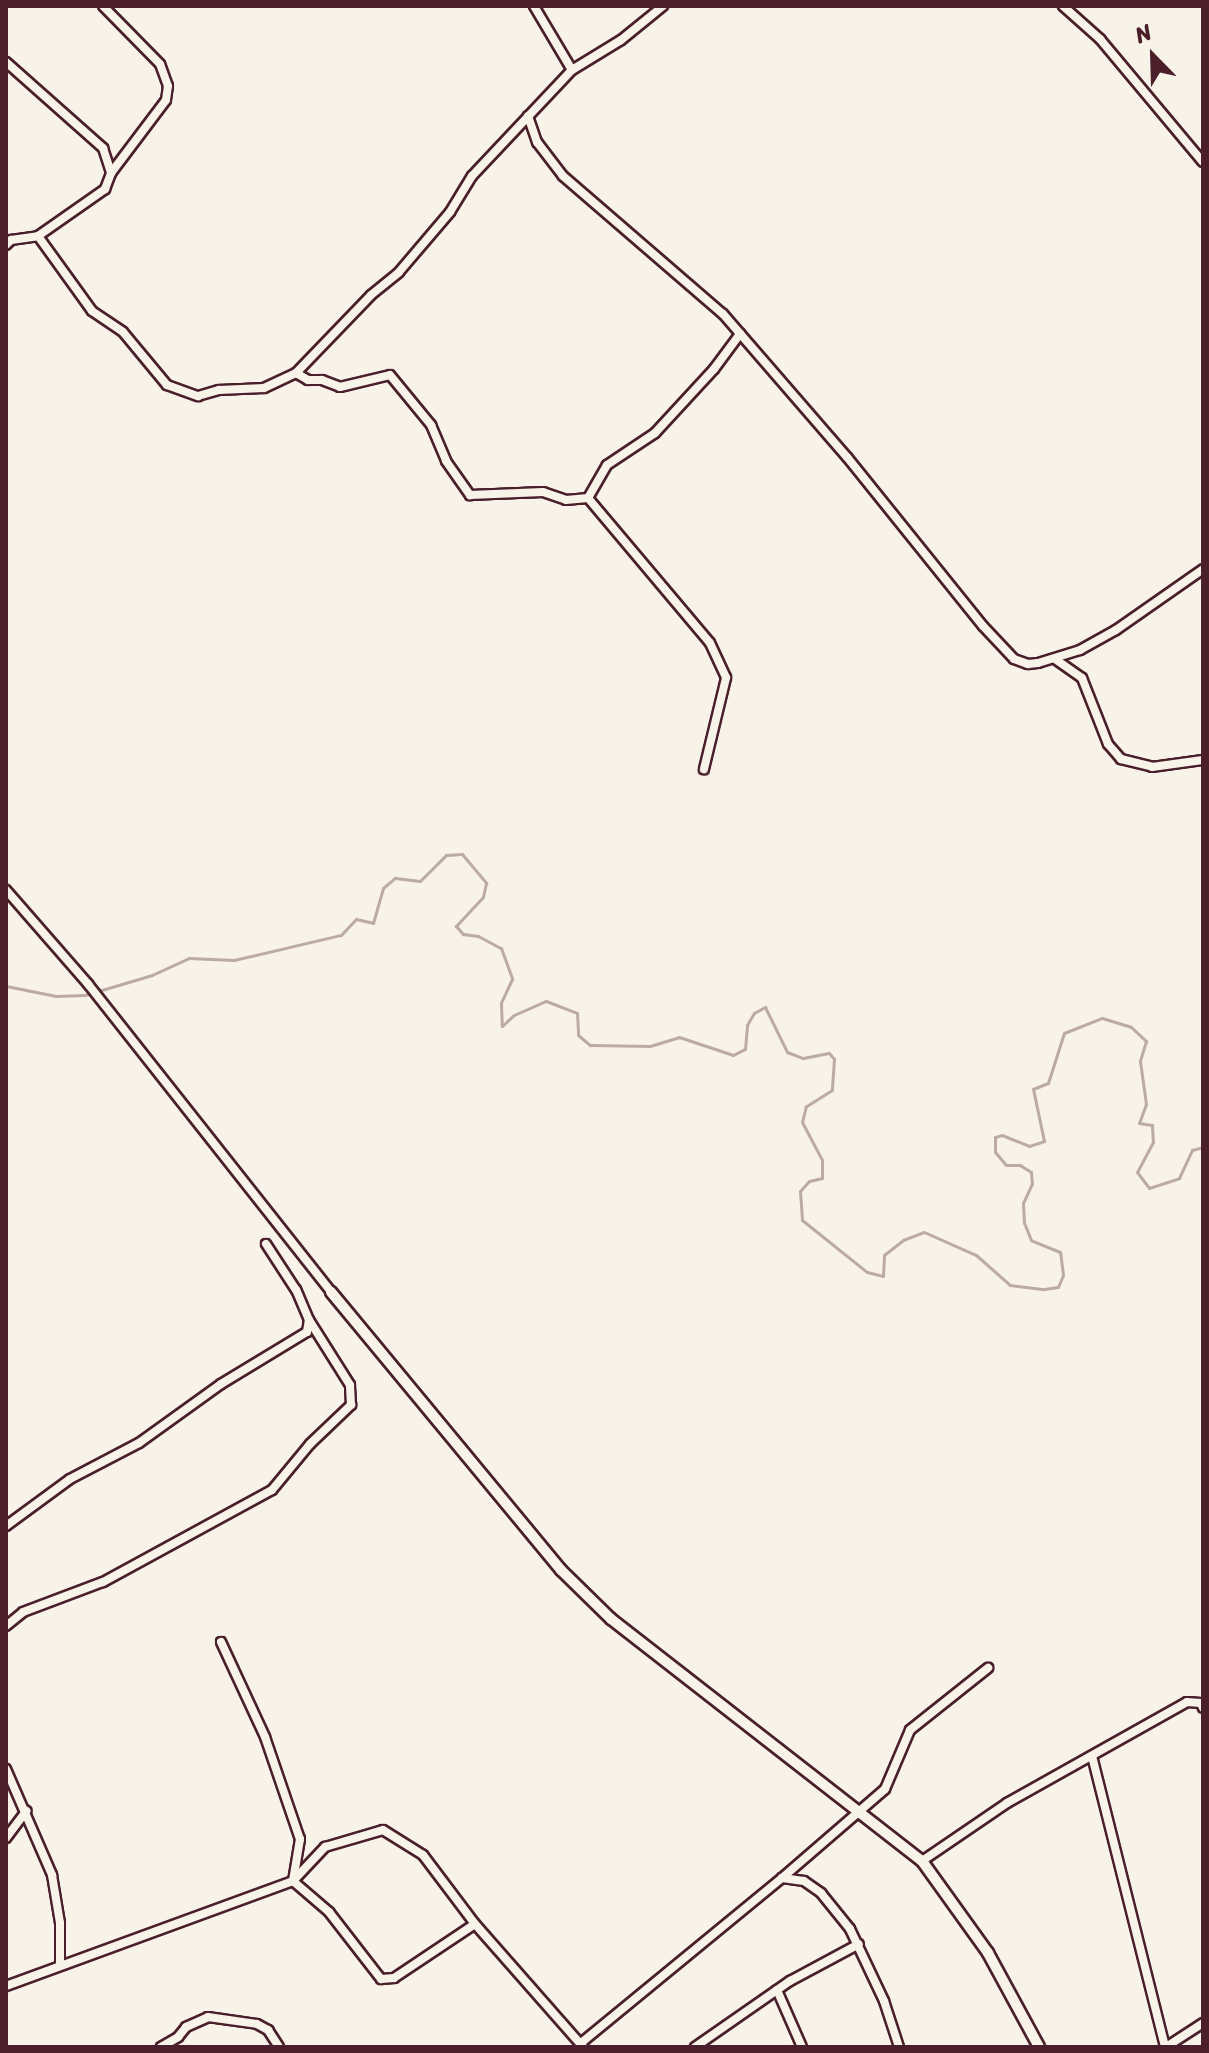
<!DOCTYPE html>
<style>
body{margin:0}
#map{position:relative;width:1209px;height:2053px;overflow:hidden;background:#f7f3e8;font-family:Sriracha,sans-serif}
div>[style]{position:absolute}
.stream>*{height:3px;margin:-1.5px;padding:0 1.5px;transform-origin:1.5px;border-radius:1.5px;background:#bcaaa7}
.roads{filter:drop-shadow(2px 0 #4a1f2b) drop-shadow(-2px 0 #4a1f2b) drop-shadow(0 2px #4a1f2b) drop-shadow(0 -2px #4a1f2b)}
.minor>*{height:8px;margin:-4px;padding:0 4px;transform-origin:4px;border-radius:4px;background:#f7f3e8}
.tertiary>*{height:10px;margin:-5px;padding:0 5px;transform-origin:5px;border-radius:5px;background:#f7f3e8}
span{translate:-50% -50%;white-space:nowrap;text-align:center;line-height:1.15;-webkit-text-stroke:7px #f7f3e8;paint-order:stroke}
.frame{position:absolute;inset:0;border:8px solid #4a1f2b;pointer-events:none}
.north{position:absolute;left:1113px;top:16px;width:80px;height:80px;-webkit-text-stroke:6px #f7f3e8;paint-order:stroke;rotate:337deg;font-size:22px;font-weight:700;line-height:32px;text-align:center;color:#4a1f2b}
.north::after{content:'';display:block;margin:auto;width:28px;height:36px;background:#4a1f2b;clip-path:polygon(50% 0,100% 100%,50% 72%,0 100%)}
</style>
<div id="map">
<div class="stream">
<i style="left:6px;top:986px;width:51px;rotate:11.3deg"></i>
<i style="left:56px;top:996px;width:29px;rotate:-2deg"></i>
<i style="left:85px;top:995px;width:70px;rotate:-16.6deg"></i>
<i style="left:152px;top:975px;width:41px;rotate:-24.7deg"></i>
<i style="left:189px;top:958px;width:45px;rotate:2.5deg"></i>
<i style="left:234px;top:960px;width:110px;rotate:-13.2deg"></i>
<i style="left:341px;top:935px;width:22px;rotate:-47deg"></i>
<i style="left:356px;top:919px;width:17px;rotate:13deg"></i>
<i style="left:373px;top:923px;width:36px;rotate:-74deg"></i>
<i style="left:383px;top:888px;width:16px;rotate:-40deg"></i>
<i style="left:395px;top:878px;width:25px;rotate:7deg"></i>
<i style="left:420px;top:881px;width:37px;rotate:-45deg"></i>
<i style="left:446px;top:855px;width:16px;rotate:-4deg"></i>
<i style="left:462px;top:854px;width:38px;rotate:50deg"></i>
<i style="left:486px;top:883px;width:14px;rotate:102deg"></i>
<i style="left:483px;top:897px;width:40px;rotate:133deg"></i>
<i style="left:456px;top:926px;width:11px;rotate:49deg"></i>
<i style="left:463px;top:934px;width:15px;rotate:8deg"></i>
<i style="left:478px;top:936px;width:26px;rotate:28deg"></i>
<i style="left:501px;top:948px;width:33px;rotate:70deg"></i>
<i style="left:512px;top:979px;width:26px;rotate:115deg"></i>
<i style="left:501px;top:1003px;width:23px;rotate:88deg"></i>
<i style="left:502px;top:1026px;width:16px;rotate:-43deg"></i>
<i style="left:514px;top:1015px;width:35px;rotate:-24deg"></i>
<i style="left:546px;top:1001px;width:33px;rotate:21deg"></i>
<i style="left:577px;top:1013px;width:22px;rotate:87deg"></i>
<i style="left:578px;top:1035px;width:16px;rotate:40deg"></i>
<i style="left:590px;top:1045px;width:60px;rotate:1deg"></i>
<i style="left:650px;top:1046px;width:30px;rotate:-17deg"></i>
<i style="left:679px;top:1037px;width:57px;rotate:18.4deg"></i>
<i style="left:733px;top:1055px;width:13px;rotate:-27deg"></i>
<i style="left:745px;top:1049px;width:24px;rotate:-85deg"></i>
<i style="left:747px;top:1025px;width:14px;rotate:-60deg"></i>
<i style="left:754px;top:1013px;width:13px;rotate:-29deg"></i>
<i style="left:765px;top:1007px;width:50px;rotate:63.9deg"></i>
<i style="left:787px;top:1052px;width:17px;rotate:21deg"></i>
<i style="left:803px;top:1058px;width:26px;rotate:-11deg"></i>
<i style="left:829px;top:1053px;width:8px;rotate:50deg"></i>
<i style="left:834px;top:1059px;width:31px;rotate:94deg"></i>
<i style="left:832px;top:1090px;width:31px;rotate:148deg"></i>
<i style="left:806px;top:1106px;width:16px;rotate:104deg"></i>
<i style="left:802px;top:1122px;width:43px;rotate:62.2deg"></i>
<i style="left:822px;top:1160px;width:18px;rotate:90deg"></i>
<i style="left:822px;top:1178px;width:13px;rotate:167deg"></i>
<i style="left:809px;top:1181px;width:13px;rotate:132deg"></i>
<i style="left:800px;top:1191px;width:29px;rotate:86deg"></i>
<i style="left:802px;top:1220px;width:83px;rotate:38.7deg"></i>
<i style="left:867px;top:1272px;width:16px;rotate:14deg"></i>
<i style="left:883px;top:1276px;width:21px;rotate:-87deg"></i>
<i style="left:884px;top:1255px;width:24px;rotate:-38deg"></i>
<i style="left:903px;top:1240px;width:22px;rotate:-21deg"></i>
<i style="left:924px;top:1232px;width:57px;rotate:23.9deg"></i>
<i style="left:976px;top:1255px;width:45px;rotate:41.4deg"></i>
<i style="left:1010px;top:1285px;width:34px;rotate:7deg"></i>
<i style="left:1044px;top:1289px;width:14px;rotate:-8deg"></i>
<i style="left:1058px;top:1287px;width:13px;rotate:-67deg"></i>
<i style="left:1063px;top:1275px;width:23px;rotate:-97deg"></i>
<i style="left:1060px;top:1252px;width:31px;rotate:-158deg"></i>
<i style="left:1031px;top:1240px;width:18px;rotate:-112deg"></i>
<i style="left:1024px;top:1223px;width:20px;rotate:-93deg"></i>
<i style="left:1023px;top:1203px;width:21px;rotate:-65deg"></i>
<i style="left:1032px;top:1184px;width:12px;rotate:-95deg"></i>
<i style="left:1031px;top:1172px;width:13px;rotate:-148deg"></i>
<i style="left:1020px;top:1165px;width:14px;rotate:180deg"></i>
<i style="left:1006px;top:1165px;width:17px;rotate:-130deg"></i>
<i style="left:995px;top:1152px;width:15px;rotate:-90deg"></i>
<i style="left:995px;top:1137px;width:7px;rotate:-16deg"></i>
<i style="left:1002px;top:1135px;width:29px;rotate:22deg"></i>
<i style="left:1029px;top:1146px;width:16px;rotate:-18deg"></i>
<i style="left:1044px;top:1141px;width:53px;rotate:-101.9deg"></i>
<i style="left:1033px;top:1089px;width:16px;rotate:-22deg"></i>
<i style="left:1048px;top:1083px;width:52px;rotate:-72.3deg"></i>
<i style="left:1064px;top:1033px;width:41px;rotate:-21.5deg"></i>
<i style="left:1102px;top:1018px;width:30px;rotate:17deg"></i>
<i style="left:1131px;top:1027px;width:21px;rotate:43deg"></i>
<i style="left:1146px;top:1041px;width:21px;rotate:107deg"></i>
<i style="left:1140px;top:1061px;width:43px;rotate:82.1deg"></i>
<i style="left:1146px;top:1104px;width:20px;rotate:110deg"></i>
<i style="left:1139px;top:1123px;width:13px;rotate:9deg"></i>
<i style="left:1152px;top:1125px;width:17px;rotate:87deg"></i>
<i style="left:1153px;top:1142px;width:34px;rotate:118deg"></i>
<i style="left:1137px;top:1172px;width:20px;rotate:53deg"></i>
<i style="left:1149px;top:1188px;width:32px;rotate:-18deg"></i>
<i style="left:1179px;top:1178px;width:31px;rotate:-65deg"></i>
<i style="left:1192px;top:1150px;width:11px;rotate:-15deg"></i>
</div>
<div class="roads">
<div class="minor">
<i style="left:534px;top:6px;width:74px;rotate:59.3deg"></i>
<i style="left:1063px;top:6px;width:50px;rotate:41.7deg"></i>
<i style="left:1100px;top:39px;width:160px;rotate:50.1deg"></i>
<i style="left:6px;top:62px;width:130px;rotate:41.6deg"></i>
<i style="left:103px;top:148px;width:26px;rotate:72deg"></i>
<i style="left:528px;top:116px;width:28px;rotate:71deg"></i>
<i style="left:537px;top:142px;width:43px;rotate:52.6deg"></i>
<i style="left:563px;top:176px;width:211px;rotate:40.8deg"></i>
<i style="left:723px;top:314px;width:189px;rotate:49.1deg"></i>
<i style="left:847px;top:457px;width:217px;rotate:51.2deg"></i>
<i style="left:983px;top:626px;width:45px;rotate:46.8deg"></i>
<i style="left:1014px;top:659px;width:15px;rotate:20deg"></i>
<i style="left:1028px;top:664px;width:10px;rotate:-6deg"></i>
<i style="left:1038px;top:663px;width:44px;rotate:-17.2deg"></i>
<i style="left:1080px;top:650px;width:41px;rotate:-29.1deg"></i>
<i style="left:1116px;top:630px;width:106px;rotate:-35deg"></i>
<i style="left:38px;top:236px;width:92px;rotate:54.2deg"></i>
<i style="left:92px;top:311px;width:37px;rotate:34deg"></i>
<i style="left:123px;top:332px;width:69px;rotate:50.3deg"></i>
<i style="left:167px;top:385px;width:33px;rotate:20deg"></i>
<i style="left:198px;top:396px;width:22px;rotate:-16deg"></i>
<i style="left:219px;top:390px;width:45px;rotate:-2.5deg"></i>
<i style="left:264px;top:388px;width:35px;rotate:-25deg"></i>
<i style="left:296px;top:373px;width:14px;rotate:30deg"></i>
<i style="left:308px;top:380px;width:14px"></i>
<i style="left:322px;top:380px;width:19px;rotate:21deg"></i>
<i style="left:340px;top:387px;width:51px;rotate:-13.5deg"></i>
<i style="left:390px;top:375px;width:65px;rotate:50.6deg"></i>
<i style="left:431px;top:425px;width:39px;rotate:67deg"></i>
<i style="left:446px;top:461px;width:42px;rotate:54.8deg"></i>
<i style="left:470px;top:495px;width:73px;rotate:-2.4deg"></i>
<i style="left:543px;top:492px;width:24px;rotate:19deg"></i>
<i style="left:566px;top:500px;width:22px;rotate:-5deg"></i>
<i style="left:588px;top:498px;width:189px;rotate:49.9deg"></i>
<i style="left:710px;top:643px;width:38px;rotate:65deg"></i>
<i style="left:726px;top:678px;width:94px;rotate:103.6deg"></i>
<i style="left:6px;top:245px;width:7px;rotate:-45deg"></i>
<i style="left:11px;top:240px;width:27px;rotate:-8deg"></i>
<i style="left:38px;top:236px;width:82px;rotate:-35deg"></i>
<i style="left:105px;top:189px;width:17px;rotate:-69deg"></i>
<i style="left:111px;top:173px;width:91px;rotate:-53deg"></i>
<i style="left:166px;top:100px;width:14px;rotate:-82deg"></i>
<i style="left:168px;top:86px;width:23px;rotate:-110deg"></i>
<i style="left:160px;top:64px;width:81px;rotate:-134.5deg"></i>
<i style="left:296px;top:373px;width:108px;rotate:-46.1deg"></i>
<i style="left:371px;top:295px;width:36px;rotate:-39deg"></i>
<i style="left:399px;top:272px;width:79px;rotate:-49.6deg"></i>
<i style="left:450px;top:212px;width:42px;rotate:-58.6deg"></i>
<i style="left:472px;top:176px;width:146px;rotate:-46.7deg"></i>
<i style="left:572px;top:70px;width:57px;rotate:-31.5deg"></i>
<i style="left:621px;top:40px;width:54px;rotate:-39deg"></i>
<i style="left:588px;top:498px;width:38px;rotate:-60deg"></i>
<i style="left:607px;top:465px;width:58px;rotate:-33.7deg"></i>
<i style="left:655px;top:433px;width:87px;rotate:-47.3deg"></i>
<i style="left:714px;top:369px;width:44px;rotate:-53.4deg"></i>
<i style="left:1055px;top:659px;width:33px;rotate:35deg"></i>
<i style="left:1082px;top:678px;width:71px;rotate:68.5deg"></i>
<i style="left:1108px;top:744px;width:20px;rotate:49deg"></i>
<i style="left:1121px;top:759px;width:32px;rotate:14deg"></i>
<i style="left:1152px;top:767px;width:51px;rotate:-7.8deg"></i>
<i style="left:6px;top:890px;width:125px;rotate:48.9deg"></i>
<i style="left:88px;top:984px;width:392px;rotate:51.7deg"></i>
<i style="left:6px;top:1526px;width:79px;rotate:-36.3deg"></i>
<i style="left:70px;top:1479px;width:78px;rotate:-27.6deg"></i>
<i style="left:139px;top:1443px;width:101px;rotate:-35.7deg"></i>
<i style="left:221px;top:1384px;width:100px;rotate:-31.2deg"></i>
<i style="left:307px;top:1332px;width:12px;rotate:-81deg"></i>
<i style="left:309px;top:1320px;width:33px;rotate:-113deg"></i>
<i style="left:296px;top:1290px;width:55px;rotate:-123.1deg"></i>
<i style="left:6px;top:1626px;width:22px;rotate:-39deg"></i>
<i style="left:23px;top:1612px;width:85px;rotate:-20.6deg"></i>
<i style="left:103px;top:1582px;width:192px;rotate:-28.6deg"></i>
<i style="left:272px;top:1490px;width:60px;rotate:-50.4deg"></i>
<i style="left:310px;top:1444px;width:57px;rotate:-43.6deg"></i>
<i style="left:351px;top:1405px;width:20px;rotate:-93deg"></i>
<i style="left:350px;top:1385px;width:77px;rotate:-122.2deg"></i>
<i style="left:221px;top:1642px;width:105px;rotate:65.1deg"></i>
<i style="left:265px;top:1737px;width:108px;rotate:71.1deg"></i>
<i style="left:300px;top:1839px;width:43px;rotate:99.5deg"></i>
<i style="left:293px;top:1881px;width:48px;rotate:40.7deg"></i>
<i style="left:329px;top:1912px;width:85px;rotate:52.2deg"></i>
<i style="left:381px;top:1979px;width:13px;rotate:-4deg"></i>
<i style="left:394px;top:1978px;width:97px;rotate:-33.7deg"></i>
<i style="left:1092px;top:1756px;width:300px;rotate:75.9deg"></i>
<i style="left:6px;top:1769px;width:116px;rotate:66.5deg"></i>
<i style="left:52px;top:1875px;width:49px;rotate:80.5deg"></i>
<i style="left:60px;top:1923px;width:41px;rotate:90deg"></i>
<i style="left:6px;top:1838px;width:34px;rotate:-53deg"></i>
<i style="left:922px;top:1861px;width:103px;rotate:-34.3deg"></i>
<i style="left:1007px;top:1803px;width:206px;rotate:-29.3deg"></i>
<i style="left:1187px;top:1702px;width:14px;rotate:4deg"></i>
<i style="left:1201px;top:1703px;width:5px;rotate:68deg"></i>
<i style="left:782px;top:1878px;width:136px;rotate:-40.8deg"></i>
<i style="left:885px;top:1789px;width:64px;rotate:-67deg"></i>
<i style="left:910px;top:1730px;width:100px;rotate:-38.5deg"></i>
<i style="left:6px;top:1986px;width:306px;rotate:-20.1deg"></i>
<i style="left:293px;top:1881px;width:47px;rotate:-46.7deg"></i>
<i style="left:325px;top:1847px;width:60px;rotate:-16.3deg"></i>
<i style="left:383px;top:1830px;width:47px;rotate:32deg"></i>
<i style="left:423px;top:1855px;width:86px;rotate:53deg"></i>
<i style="left:475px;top:1924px;width:164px;rotate:48.7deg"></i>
<i style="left:777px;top:1990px;width:62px;rotate:66.3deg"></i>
<i style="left:581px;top:2043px;width:260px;rotate:-39.4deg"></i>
<i style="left:782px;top:1878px;width:22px;rotate:8deg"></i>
<i style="left:804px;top:1881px;width:21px;rotate:35deg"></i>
<i style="left:821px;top:1893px;width:46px;rotate:51.1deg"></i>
<i style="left:850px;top:1929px;width:80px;rotate:64.7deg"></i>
<i style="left:884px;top:2001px;width:48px;rotate:71.9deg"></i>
<i style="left:161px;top:2047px;width:20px;rotate:-30deg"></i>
<i style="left:178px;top:2037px;width:13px;rotate:-51deg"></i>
<i style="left:186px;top:2027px;width:24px;rotate:-24deg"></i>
<i style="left:208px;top:2017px;width:49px;rotate:8.1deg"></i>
<i style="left:257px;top:2024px;width:13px;rotate:29deg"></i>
<i style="left:268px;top:2030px;width:20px;rotate:57deg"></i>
<i style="left:695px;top:2047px;width:116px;rotate:-34.8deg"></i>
<i style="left:790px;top:1981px;width:78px;rotate:-28.2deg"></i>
<i style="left:1166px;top:2047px;width:44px;rotate:-33deg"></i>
</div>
<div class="tertiary">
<i style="left:331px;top:1292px;width:361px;rotate:50.4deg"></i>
<i style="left:561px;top:1570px;width:70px;rotate:44.4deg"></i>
<i style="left:611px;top:1619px;width:394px;rotate:37.9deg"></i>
<i style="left:922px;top:1861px;width:113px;rotate:54.3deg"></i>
<i style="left:988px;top:1953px;width:107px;rotate:61.5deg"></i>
</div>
</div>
<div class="frame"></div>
<div class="north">N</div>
</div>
